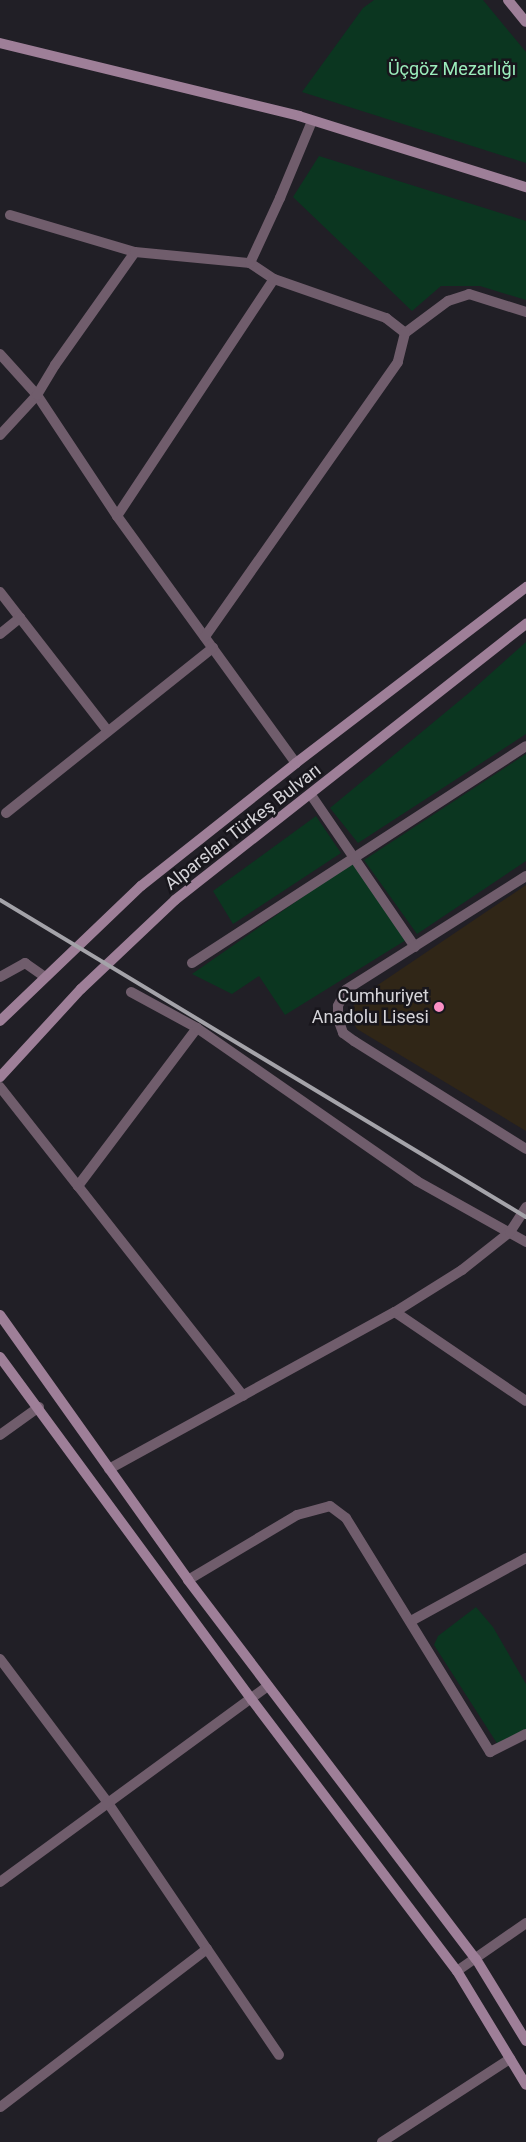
<!DOCTYPE html>
<meta charset="utf-8">
<style>
body{margin:0}
#map{position:relative;width:526px;height:2142px;overflow:hidden;background:#211f26;font-family:Roboto,sans-serif}
div>[style]{position:absolute}
.education>*{inset:0;background:#302617}
.green>*{inset:0;background:#0b3620}
.street>*{height:10px;margin:-5px;padding:0 5px;transform-origin:5px;border-radius:5px;background:#705d6c}
.secondary>*{height:10px;margin:-5px;padding:0 5px;transform-origin:5px;border-radius:5px;background:#9e7f98}
.rail>*{height:4px;margin:-2px;padding:0 2px;transform-origin:2px;border-radius:2px;background:#a4a3a9}
.dots>*{width:14px;height:14px;translate:-50% -50%;box-sizing:border-box;border:2px solid #18161c;border-radius:50%}
span{translate:-50% -50%;white-space:nowrap;text-align:center;line-height:1.15;-webkit-text-stroke:5px #18161c;paint-order:stroke}
.park-label{font-size:18px;color:#9bedbc}
.street-label{font-size:18px;color:#d5d4d9}
.poi-label{font-size:18px;color:#d5d4d9}
.right{translate:-100% -50%;text-align:right}
</style>
<div id="map">
<div class="education">
<i style="clip-path:polygon(526px 885px,526px 1131px,357px 1029px,349px 1015px,357px 999px)"></i>
</div>
<div class="green">
<i style="clip-path:polygon(374px 0,483px 0,526px 52px,526px 163px,302px 92px,363px 8px)"></i>
<i style="clip-path:polygon(319px 156px,526px 221px,526px 300px,480px 286px,441px 286px,412px 311px,293px 197px)"></i>
<i style="clip-path:polygon(526px 642px,526px 734px,358px 843px,330px 808px,470px 692px)"></i>
<i style="clip-path:polygon(526px 754px,526px 861px,417px 934px,364px 860px)"></i>
<i style="clip-path:polygon(316px 816px,341px 853px,233px 924px,213px 891px)"></i>
<i style="clip-path:polygon(353px 862px,406px 940px,285px 1015px,259px 976px,232px 994px,192px 974px)"></i>
<i style="clip-path:polygon(476px 1607px,493px 1627px,526px 1684px,526px 1738px,500px 1748px,434px 1645px,438px 1636px)"></i>
</div>
<div class="street">
<i style="left:10px;top:215px;width:130px;rotate:16.5deg"></i>
<i style="left:250px;top:263px;width:29px;rotate:34deg"></i>
<i style="left:405px;top:333px;width:54px;rotate:-36.7deg"></i>
<i style="left:448px;top:301px;width:22px;rotate:-18deg"></i>
<i style="left:469px;top:294px;width:60px;rotate:17.5deg"></i>
<i style="left:0;top:354px;width:55px;rotate:47.9deg"></i>
<i style="left:37px;top:395px;width:145px;rotate:56.5deg"></i>
<i style="left:117px;top:516px;width:305px;rotate:54.1deg"></i>
<i style="left:0;top:435px;width:54px;rotate:-47.2deg"></i>
<i style="left:37px;top:395px;width:35px;rotate:-59deg"></i>
<i style="left:55px;top:365px;width:138px;rotate:-54.7deg"></i>
<i style="left:135px;top:252px;width:116px;rotate:5.5deg"></i>
<i style="left:250px;top:263px;width:72px;rotate:-65.2deg"></i>
<i style="left:280px;top:198px;width:83px;rotate:-67.4deg"></i>
<i style="left:117px;top:516px;width:284px;rotate:-56.5deg"></i>
<i style="left:274px;top:279px;width:119px;rotate:19.2deg"></i>
<i style="left:386px;top:318px;width:24px;rotate:38deg"></i>
<i style="left:405px;top:333px;width:30px;rotate:104deg"></i>
<i style="left:398px;top:362px;width:336px;rotate:125.1deg"></i>
<i style="left:0;top:592px;width:176px;rotate:52.2deg"></i>
<i style="left:0;top:634px;width:26px;rotate:-39deg"></i>
<i style="left:311px;top:795px;width:184px;rotate:55.6deg"></i>
<i style="left:6px;top:813px;width:265px;rotate:-38.6deg"></i>
<i style="left:526px;top:876px;width:213px;rotate:147.7deg"></i>
<i style="left:346px;top:990px;width:18px;rotate:117deg"></i>
<i style="left:338px;top:1006px;width:13px;rotate:90deg"></i>
<i style="left:338px;top:1019px;width:15px;rotate:70deg"></i>
<i style="left:343px;top:1033px;width:14px;rotate:36deg"></i>
<i style="left:354px;top:1041px;width:203px;rotate:32.1deg"></i>
<i style="left:192px;top:963px;width:398px;rotate:-33deg"></i>
<i style="left:0;top:977px;width:29px;rotate:-29deg"></i>
<i style="left:25px;top:963px;width:24px;rotate:35deg"></i>
<i style="left:131px;top:992px;width:75px;rotate:28.6deg"></i>
<i style="left:197px;top:1028px;width:198px;rotate:127deg"></i>
<i style="left:78px;top:1186px;width:267px;rotate:51.8deg"></i>
<i style="left:197px;top:1028px;width:268px;rotate:34.8deg"></i>
<i style="left:417px;top:1181px;width:125px;rotate:29.2deg"></i>
<i style="left:0;top:1087px;width:126px;rotate:51.8deg"></i>
<i style="left:395px;top:1312px;width:158px;rotate:34.2deg"></i>
<i style="left:0;top:1435px;width:48px;rotate:-35.7deg"></i>
<i style="left:109px;top:1469px;width:326px;rotate:-28.8deg"></i>
<i style="left:395px;top:1312px;width:79px;rotate:-32.1deg"></i>
<i style="left:462px;top:1270px;width:61px;rotate:-38.4deg"></i>
<i style="left:510px;top:1232px;width:30px;rotate:-57deg"></i>
<i style="left:188px;top:1580px;width:127px;rotate:-30.8deg"></i>
<i style="left:297px;top:1515px;width:34px;rotate:-15deg"></i>
<i style="left:330px;top:1506px;width:20px;rotate:37deg"></i>
<i style="left:346px;top:1518px;width:275px;rotate:58.4deg"></i>
<i style="left:490px;top:1752px;width:40px;rotate:-26.6deg"></i>
<i style="left:411px;top:1621px;width:131px;rotate:-28.7deg"></i>
<i style="left:0;top:1659px;width:180px;rotate:53.1deg"></i>
<i style="left:108px;top:1803px;width:176px;rotate:55.9deg"></i>
<i style="left:207px;top:1949px;width:260px;rotate:142.6deg"></i>
<i style="left:0;top:1882px;width:332px;rotate:-36.2deg"></i>
<i style="left:207px;top:1949px;width:128px;rotate:55.8deg"></i>
<i style="left:457px;top:1971px;width:84px;rotate:-34.8deg"></i>
<i style="left:382px;top:2142px;width:153px;rotate:-33deg"></i>
</div>
<div class="secondary">
<i style="left:508px;top:0;width:28px;rotate:51deg"></i>
<i style="left:0;top:43px;width:308px;rotate:13.7deg"></i>
<i style="left:299px;top:116px;width:238px;rotate:17.4deg"></i>
<i style="left:0;top:1021px;width:195px;rotate:-43.8deg"></i>
<i style="left:141px;top:886px;width:198px;rotate:-38.4deg"></i>
<i style="left:296px;top:763px;width:290px;rotate:-37.4deg"></i>
<i style="left:0;top:1077px;width:120px;rotate:-47.4deg"></i>
<i style="left:81px;top:989px;width:129px;rotate:-43.4deg"></i>
<i style="left:175px;top:900px;width:447px;rotate:-38.2deg"></i>
<i style="left:0;top:1315px;width:325px;rotate:54.6deg"></i>
<i style="left:188px;top:1580px;width:476px;rotate:52.8deg"></i>
<i style="left:476px;top:1959px;width:96px;rotate:58.6deg"></i>
<i style="left:0;top:1357px;width:426px;rotate:53.7deg"></i>
<i style="left:252px;top:1700px;width:340px;rotate:52.9deg"></i>
<i style="left:457px;top:1971px;width:133px;rotate:58.8deg"></i>
</div>
<div class="rail">
<i style="left:0;top:900px;width:614px;rotate:31.08deg"></i>
</div>
<div class="dots">
<i style="left:439px;top:1007px;background:#fb8fc5"></i>
</div>
<div class="park-label">
<span style="left:452px;top:69px">Üçgöz Mezarlığı</span>
</div>
<div class="street-label">
<span style="left:243px;top:827px;rotate:-38deg">Alparslan Türkeş Bulvarı</span>
</div>
<div class="poi-label">
<span class="right" style="left:429px;top:1007px">Cumhuriyet<br>Anadolu Lisesi</span>
</div>
</div>
